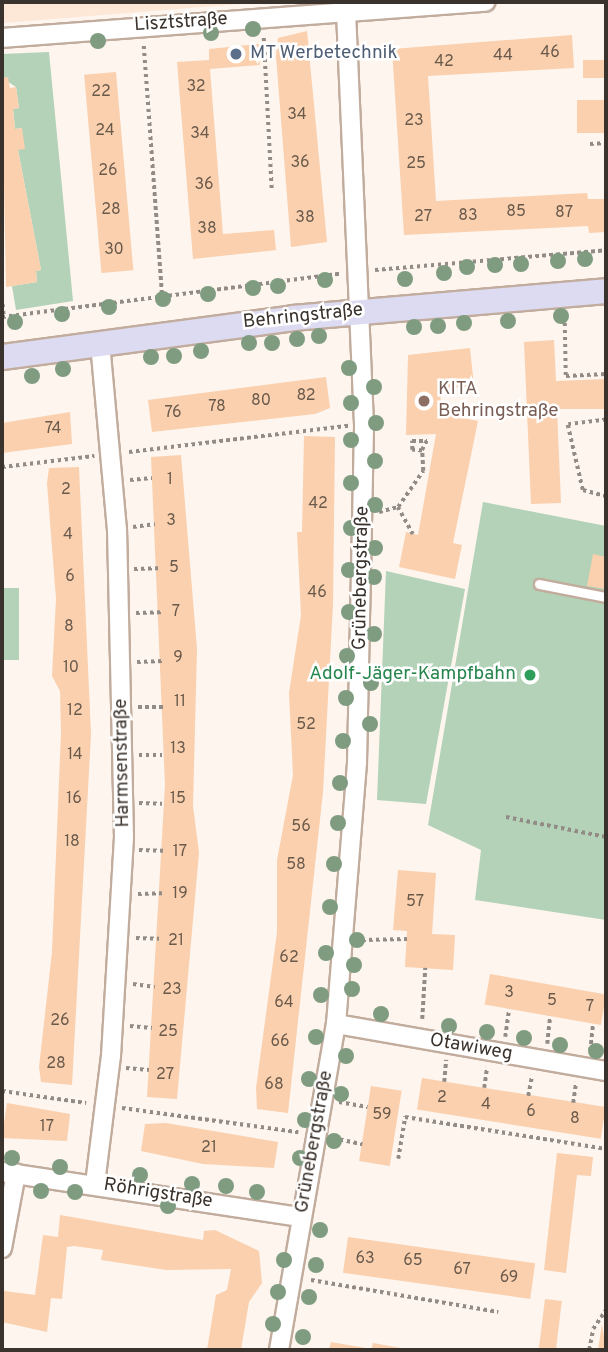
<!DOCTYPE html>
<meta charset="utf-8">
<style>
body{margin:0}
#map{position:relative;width:608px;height:1352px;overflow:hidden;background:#fdf5ee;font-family:Overpass,sans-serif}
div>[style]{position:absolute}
.built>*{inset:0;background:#fde7d6}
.green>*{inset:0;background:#b3d2b7;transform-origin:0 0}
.building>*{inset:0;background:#fad0ae;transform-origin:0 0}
.path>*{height:3.5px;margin-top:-1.75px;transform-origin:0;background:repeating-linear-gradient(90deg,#938b85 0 3.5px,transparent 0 7px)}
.roads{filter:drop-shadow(2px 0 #c1ac9d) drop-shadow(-2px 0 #c1ac9d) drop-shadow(0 2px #c1ac9d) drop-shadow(0 -2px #c1ac9d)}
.lane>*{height:9px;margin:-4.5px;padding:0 4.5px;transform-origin:4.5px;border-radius:4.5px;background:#fff}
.street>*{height:18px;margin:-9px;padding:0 9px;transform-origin:9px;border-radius:9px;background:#fff}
.secondary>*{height:24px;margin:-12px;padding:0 12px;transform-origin:12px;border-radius:12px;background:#dddbf2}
.trees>*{width:16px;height:16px;margin:-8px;border-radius:50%;background:#7f9c81}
.dots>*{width:19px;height:19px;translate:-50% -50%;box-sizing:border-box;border:4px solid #fff;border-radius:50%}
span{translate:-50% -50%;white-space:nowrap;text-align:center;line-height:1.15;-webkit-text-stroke:5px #fff;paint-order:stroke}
.number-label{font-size:16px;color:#6a5a4c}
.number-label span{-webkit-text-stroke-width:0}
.street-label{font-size:19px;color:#3a322c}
.service-label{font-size:19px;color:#4e5e75}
.left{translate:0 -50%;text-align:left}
.education-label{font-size:19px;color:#785e54}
.leisure-label{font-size:19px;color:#27864d}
.right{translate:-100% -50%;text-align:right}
.frame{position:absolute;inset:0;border:4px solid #3a322c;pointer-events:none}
</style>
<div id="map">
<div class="built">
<i style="clip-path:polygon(2px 2px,264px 2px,2px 23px)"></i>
</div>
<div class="green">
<i style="clip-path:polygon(49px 52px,73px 301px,16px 310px,12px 286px,37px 282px,36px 271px,41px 270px,18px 150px,22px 128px,15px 129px,13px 109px,19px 108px,16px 87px,2px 78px,2px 54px)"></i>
<i style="clip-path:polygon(483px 502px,606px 526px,606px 920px,475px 900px,481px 850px,428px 825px)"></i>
<i style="clip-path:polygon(386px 571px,465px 589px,426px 804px,377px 800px)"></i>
<i style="left:2px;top:588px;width:17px;height:72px"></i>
</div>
<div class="building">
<i style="clip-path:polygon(307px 31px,327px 242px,291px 247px,276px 56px,278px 38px)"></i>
<i style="clip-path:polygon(572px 35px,574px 68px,428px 76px,436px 201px,587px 193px,588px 199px,606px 199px,606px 232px,589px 233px,588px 226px,404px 235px,392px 49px)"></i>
<i style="clip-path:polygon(259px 44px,260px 65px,210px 69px,214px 120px,223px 234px,274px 230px,276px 250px,193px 259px,177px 62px,209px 60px,209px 49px)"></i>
<i style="left:606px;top:60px;width:18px;height:23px;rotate:90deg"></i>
<i style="left:116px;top:72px;width:199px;height:32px;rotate:85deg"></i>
<i style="clip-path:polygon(8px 77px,10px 88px,16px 87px,19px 108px,13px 109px,15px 129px,22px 128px,25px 149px,18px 150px,41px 270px,36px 271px,37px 282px,6px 287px,2px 78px)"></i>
<i style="left:606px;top:100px;width:33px;height:29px;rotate:90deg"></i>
<i style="clip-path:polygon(554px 340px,556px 381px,606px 379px,606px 409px,557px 409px,561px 503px,531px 504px,524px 342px)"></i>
<i style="clip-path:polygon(470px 348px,474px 386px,441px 389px,440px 413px,478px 421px,453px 543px,462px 545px,455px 579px,399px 567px,406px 532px,418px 535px,436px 434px,406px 435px,408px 355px)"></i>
<i style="clip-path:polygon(326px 377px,330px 408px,315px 414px,152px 432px,148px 400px)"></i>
<i style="clip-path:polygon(70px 412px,72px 444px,2px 453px,2px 423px)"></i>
<i style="clip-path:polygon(304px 436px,335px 437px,333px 604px,323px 792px,288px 1113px,257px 1109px,256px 1088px,277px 932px,277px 860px,293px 775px,289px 693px,301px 615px,297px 532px,302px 532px)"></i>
<i style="clip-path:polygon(181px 455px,197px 649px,193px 806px,199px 853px,177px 1099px,147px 1097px,165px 785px,151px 457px)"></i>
<i style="clip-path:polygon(79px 467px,91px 734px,72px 1085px,41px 1082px,39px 1067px,52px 952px,61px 733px,60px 691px,52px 676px,56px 599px,47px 483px,49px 468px)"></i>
<i style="clip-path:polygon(593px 554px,606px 557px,606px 589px,587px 586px)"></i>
<i style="clip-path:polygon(398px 870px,436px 873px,432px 934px,455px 935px,453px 970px,405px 967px,407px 931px,393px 930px)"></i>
<i style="left:490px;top:974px;width:118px;height:31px;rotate:10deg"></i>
<i style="left:422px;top:1078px;width:186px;height:32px;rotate:9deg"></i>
<i style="left:371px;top:1086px;width:31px;height:76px;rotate:9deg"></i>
<i style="clip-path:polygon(7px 1103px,70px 1114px,67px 1141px,2px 1138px)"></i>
<i style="clip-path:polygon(166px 1123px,278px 1142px,274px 1168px,203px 1164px,141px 1151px,145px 1124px)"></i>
<i style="clip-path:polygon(557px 1153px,593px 1157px,591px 1176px,577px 1175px,566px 1273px,544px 1270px)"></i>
<i style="clip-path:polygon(60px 1215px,203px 1240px,204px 1231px,215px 1230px,259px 1251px,262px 1283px,249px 1302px,241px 1350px,207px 1350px,216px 1295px,227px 1290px,231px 1269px,166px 1270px,101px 1260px,103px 1250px,74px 1246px,67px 1247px,62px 1299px,51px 1298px,47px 1332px,2px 1322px,4px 1291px,35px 1295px,43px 1235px,58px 1237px)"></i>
<i style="left:348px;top:1237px;width:189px;height:36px;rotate:8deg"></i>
<i style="left:545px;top:1299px;width:17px;height:51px;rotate:7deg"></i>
<i style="clip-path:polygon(602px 1324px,606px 1350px,598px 1350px)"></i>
<i style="clip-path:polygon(331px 1342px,371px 1349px,371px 1350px,329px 1350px)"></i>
<i style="clip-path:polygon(373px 1343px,406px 1349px,406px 1350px,371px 1350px)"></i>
</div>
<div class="path">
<i style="left:264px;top:38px;width:151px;rotate:87deg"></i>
<i style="left:144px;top:46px;width:248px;rotate:85.8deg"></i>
<i style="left:590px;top:144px;width:16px;rotate:-4deg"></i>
<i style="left:2px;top:262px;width:1px"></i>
<i style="left:375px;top:270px;width:232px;rotate:-4.9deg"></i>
<i style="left:2px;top:297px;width:19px;rotate:84deg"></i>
<i style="left:2px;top:317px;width:340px;rotate:-7.3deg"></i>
<i style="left:565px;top:323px;width:53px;rotate:88.9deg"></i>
<i style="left:566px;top:376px;width:40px;rotate:-2.9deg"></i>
<i style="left:606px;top:420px;width:38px;rotate:173deg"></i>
<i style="left:568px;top:425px;width:67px;rotate:77deg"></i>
<i style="left:583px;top:490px;width:24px;rotate:15deg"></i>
<i style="left:129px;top:452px;width:221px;rotate:-6.8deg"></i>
<i style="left:2px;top:467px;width:93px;rotate:-6.8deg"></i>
<i style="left:130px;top:480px;width:22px;rotate:-5deg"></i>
<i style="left:398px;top:507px;width:44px;rotate:-55.2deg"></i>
<i style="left:423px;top:471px;width:20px;rotate:-93deg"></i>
<i style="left:422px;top:451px;width:10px;rotate:-174deg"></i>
<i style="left:412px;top:450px;width:9px;rotate:-90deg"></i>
<i style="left:412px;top:441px;width:15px"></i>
<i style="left:427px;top:441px;width:11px;rotate:117deg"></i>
<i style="left:379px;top:512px;width:20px;rotate:-15deg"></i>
<i style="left:398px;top:507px;width:31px;rotate:61deg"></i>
<i style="left:133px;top:527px;width:22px;rotate:-8deg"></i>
<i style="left:134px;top:569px;width:24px;rotate:-2deg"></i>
<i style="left:136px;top:613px;width:25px;rotate:-2deg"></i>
<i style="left:137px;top:662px;width:26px;rotate:-2deg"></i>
<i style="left:138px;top:707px;width:26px"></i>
<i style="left:139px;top:755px;width:23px"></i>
<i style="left:139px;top:803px;width:23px;rotate:2deg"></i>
<i style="left:506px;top:817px;width:102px;rotate:11.3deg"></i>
<i style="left:139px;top:850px;width:24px;rotate:2deg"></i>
<i style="left:138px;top:894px;width:24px;rotate:-2deg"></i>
<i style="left:136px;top:938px;width:23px;rotate:2deg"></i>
<i style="left:362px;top:940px;width:45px;rotate:-1.3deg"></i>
<i style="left:133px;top:984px;width:22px;rotate:8deg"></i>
<i style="left:422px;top:1019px;width:51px;rotate:-86.6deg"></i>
<i style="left:130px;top:1026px;width:22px;rotate:5deg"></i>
<i style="left:505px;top:1037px;width:28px;rotate:-82deg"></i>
<i style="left:547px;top:1044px;width:28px;rotate:-84deg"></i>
<i style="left:590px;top:1051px;width:27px;rotate:-84deg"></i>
<i style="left:126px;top:1068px;width:23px;rotate:5deg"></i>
<i style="left:444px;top:1082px;width:22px;rotate:-85deg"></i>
<i style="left:484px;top:1088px;width:21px;rotate:-82deg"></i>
<i style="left:2px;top:1091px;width:85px;rotate:8.1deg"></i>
<i style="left:528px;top:1096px;width:21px;rotate:-79deg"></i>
<i style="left:339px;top:1102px;width:29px;rotate:10deg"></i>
<i style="left:573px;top:1103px;width:21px;rotate:-82deg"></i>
<i style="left:122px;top:1108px;width:178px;rotate:7.8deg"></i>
<i style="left:333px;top:1138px;width:30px;rotate:12deg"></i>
<i style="left:398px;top:1159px;width:43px;rotate:-80.5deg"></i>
<i style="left:405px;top:1117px;width:204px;rotate:9deg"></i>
<i style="left:311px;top:1280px;width:190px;rotate:9.7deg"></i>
<i style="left:589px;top:1350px;width:21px;rotate:-79deg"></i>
<i style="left:593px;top:1329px;width:23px;rotate:-56deg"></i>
</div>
<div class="roads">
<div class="lane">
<i style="left:539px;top:584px;width:68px;rotate:11deg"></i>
</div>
<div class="street">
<i style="left:2px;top:38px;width:485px;rotate:-4.3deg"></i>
<i style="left:336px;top:1024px;width:274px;rotate:9.9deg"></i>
<i style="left:2px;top:1172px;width:302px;rotate:8.6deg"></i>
<i style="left:95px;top:1184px;width:129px;rotate:-82.9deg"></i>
<i style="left:111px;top:1056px;width:219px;rotate:-86.6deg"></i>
<i style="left:124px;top:837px;width:307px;rotate:-91.3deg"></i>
<i style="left:117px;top:530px;width:189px;rotate:-95.2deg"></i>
<i style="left:2px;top:1248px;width:76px;rotate:-79.4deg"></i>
<i style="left:279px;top:1350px;width:331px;rotate:-80.1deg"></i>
<i style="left:336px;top:1024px;width:263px;rotate:-85.4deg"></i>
<i style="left:357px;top:762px;width:338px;rotate:-88.8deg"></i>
<i style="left:364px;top:424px;width:413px;rotate:-92.5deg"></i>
</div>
<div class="secondary">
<i style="left:2px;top:357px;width:294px;rotate:-7.6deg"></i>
<i style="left:293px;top:318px;width:314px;rotate:-4.9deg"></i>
</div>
</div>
<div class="trees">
<i style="left:253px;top:29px"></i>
<i style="left:211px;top:33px"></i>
<i style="left:98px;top:41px"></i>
<i style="left:585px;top:259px"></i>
<i style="left:558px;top:261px"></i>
<i style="left:521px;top:264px"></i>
<i style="left:495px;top:265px"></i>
<i style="left:467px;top:267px"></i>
<i style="left:444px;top:273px"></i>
<i style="left:405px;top:279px"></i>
<i style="left:325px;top:280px"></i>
<i style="left:278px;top:286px"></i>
<i style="left:253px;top:288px"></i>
<i style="left:208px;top:294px"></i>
<i style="left:163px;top:299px"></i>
<i style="left:109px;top:307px"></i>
<i style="left:62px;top:314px"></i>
<i style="left:561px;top:316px"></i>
<i style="left:508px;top:321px"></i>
<i style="left:15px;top:322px"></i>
<i style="left:464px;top:323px"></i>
<i style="left:438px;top:326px"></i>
<i style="left:414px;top:327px"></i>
<i style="left:319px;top:336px"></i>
<i style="left:297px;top:339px"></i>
<i style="left:249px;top:343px"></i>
<i style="left:272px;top:343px"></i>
<i style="left:201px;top:351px"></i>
<i style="left:174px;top:356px"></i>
<i style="left:151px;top:357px"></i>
<i style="left:349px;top:368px"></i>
<i style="left:63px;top:369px"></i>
<i style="left:32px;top:376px"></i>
<i style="left:374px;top:387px"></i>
<i style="left:351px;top:403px"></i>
<i style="left:376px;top:423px"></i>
<i style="left:351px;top:440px"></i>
<i style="left:375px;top:461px"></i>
<i style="left:351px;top:483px"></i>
<i style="left:375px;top:505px"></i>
<i style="left:351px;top:528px"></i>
<i style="left:375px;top:548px"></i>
<i style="left:349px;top:570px"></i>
<i style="left:374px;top:577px"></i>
<i style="left:349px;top:612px"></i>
<i style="left:374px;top:634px"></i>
<i style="left:347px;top:656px"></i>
<i style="left:371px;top:683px"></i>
<i style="left:346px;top:698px"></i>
<i style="left:370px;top:724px"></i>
<i style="left:343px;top:741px"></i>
<i style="left:340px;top:783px"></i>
<i style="left:338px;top:823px"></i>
<i style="left:334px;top:864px"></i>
<i style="left:330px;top:907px"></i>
<i style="left:357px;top:940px"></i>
<i style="left:326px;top:953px"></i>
<i style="left:354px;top:965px"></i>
<i style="left:352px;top:989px"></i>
<i style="left:321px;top:995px"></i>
<i style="left:381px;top:1014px"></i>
<i style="left:449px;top:1026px"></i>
<i style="left:487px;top:1032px"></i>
<i style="left:316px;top:1037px"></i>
<i style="left:524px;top:1038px"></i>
<i style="left:560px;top:1045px"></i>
<i style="left:596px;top:1051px"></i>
<i style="left:346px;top:1056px"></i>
<i style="left:309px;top:1079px"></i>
<i style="left:341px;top:1094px"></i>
<i style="left:305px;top:1120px"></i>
<i style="left:334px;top:1141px"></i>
<i style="left:12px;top:1158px"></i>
<i style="left:300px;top:1158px"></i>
<i style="left:60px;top:1167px"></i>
<i style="left:140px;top:1175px"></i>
<i style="left:192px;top:1184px"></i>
<i style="left:226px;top:1186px"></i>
<i style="left:41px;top:1191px"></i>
<i style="left:75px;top:1192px"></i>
<i style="left:257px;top:1192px"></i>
<i style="left:168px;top:1206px"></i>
<i style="left:320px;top:1230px"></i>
<i style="left:284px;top:1260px"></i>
<i style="left:316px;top:1265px"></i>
<i style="left:278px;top:1292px"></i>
<i style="left:309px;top:1297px"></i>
<i style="left:273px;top:1324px"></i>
<i style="left:303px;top:1337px"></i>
</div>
<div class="dots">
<i style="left:236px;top:54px;background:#5c6f8a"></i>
<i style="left:424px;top:401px;background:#8d6e63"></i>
<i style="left:530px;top:675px;background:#2e9e5b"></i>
</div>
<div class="number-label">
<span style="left:550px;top:53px">46</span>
<span style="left:503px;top:56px">44</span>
<span style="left:444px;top:62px">42</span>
<span style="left:196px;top:87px">32</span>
<span style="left:101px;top:92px">22</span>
<span style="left:297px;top:115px">34</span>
<span style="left:414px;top:121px">23</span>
<span style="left:105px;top:131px">24</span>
<span style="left:200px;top:134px">34</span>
<span style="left:300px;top:163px">36</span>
<span style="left:416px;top:164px">25</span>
<span style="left:108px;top:171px">26</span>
<span style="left:204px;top:185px">36</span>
<span style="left:111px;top:210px">28</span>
<span style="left:516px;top:212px">85</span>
<span style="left:564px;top:213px">87</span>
<span style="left:468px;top:216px">83</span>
<span style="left:423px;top:217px">27</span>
<span style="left:305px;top:218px">38</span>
<span style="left:207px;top:229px">38</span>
<span style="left:114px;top:250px">30</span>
<span style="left:306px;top:396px">82</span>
<span style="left:261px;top:401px">80</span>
<span style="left:217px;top:407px">78</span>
<span style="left:173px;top:413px">76</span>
<span style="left:53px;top:429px">74</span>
<span style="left:170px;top:480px">1</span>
<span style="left:66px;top:490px">2</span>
<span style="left:318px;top:504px">42</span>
<span style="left:171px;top:521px">3</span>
<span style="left:68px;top:535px">4</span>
<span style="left:174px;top:568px">5</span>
<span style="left:70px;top:577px">6</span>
<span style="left:317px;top:593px">46</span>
<span style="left:176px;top:612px">7</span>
<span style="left:69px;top:627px">8</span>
<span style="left:178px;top:658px">9</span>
<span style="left:71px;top:668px">10</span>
<span style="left:180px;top:702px">11</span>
<span style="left:75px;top:711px">12</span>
<span style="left:306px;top:725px">52</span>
<span style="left:178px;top:749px">13</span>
<span style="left:75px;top:755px">14</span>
<span style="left:74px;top:799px">16</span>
<span style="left:178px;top:799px">15</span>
<span style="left:301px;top:827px">56</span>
<span style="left:72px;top:842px">18</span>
<span style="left:180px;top:852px">17</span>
<span style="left:296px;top:865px">58</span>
<span style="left:180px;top:894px">19</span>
<span style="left:415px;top:902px">57</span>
<span style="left:176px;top:941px">21</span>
<span style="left:289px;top:958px">62</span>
<span style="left:172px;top:990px">23</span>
<span style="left:509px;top:993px">3</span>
<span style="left:552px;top:1001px">5</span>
<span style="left:284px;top:1003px">64</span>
<span style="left:590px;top:1007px">7</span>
<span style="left:60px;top:1021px">26</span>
<span style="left:168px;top:1032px">25</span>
<span style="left:280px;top:1042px">66</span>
<span style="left:56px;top:1064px">28</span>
<span style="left:165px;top:1075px">27</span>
<span style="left:274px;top:1085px">68</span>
<span style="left:442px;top:1098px">2</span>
<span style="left:486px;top:1105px">4</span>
<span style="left:531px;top:1112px">6</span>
<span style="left:382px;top:1115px">59</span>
<span style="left:575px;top:1119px">8</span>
<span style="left:47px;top:1127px">17</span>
<span style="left:209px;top:1148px">21</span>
<span style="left:365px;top:1259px">63</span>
<span style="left:413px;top:1261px">65</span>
<span style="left:462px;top:1270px">67</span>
<span style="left:509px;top:1278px">69</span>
</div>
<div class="street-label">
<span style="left:181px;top:23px;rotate:-4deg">Lisztstraße</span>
<span style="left:303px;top:317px;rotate:-6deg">Behringstraße</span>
<span style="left:362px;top:578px;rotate:-89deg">Grünebergstraße</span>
<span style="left:123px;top:763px;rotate:-91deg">Harmsenstraße</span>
<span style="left:471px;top:1048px;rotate:10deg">Otawiweg</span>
<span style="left:315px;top:1142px;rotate:-80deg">Grünebergstraße</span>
<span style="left:158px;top:1194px;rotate:9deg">Röhrigstraße</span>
</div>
<div class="service-label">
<span class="left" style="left:250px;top:54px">MT Werbetechnik</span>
</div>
<div class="education-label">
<span class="left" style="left:438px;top:401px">KITA<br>Behringstraße</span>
</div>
<div class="leisure-label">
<span class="right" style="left:516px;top:675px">Adolf-Jäger-Kampfbahn</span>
</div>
<div class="frame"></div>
</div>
